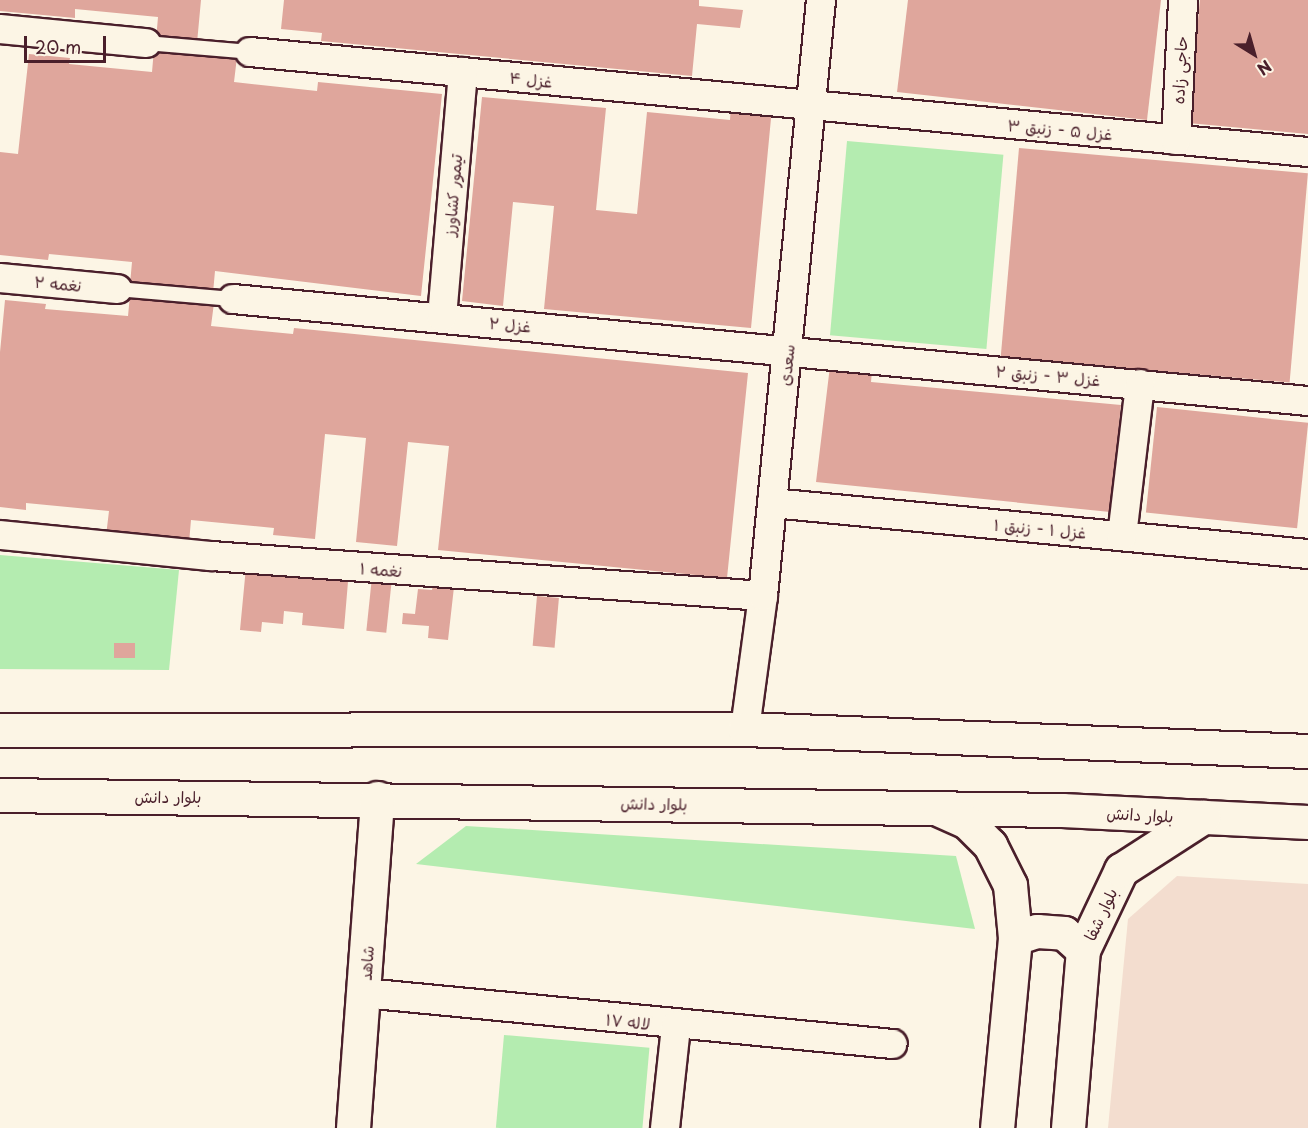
<!DOCTYPE html>
<meta charset="utf-8">
<style>
body{margin:0}
#map{position:relative;width:1308px;height:1128px;overflow:hidden;background:#fcf5e5;font-family:"Playpen Sans","Playpen Sans Arabic",sans-serif}
div>[style]{position:absolute}
.built>*{inset:0;background:#f3ddcf}
.green>*{inset:0;background:#b4ecb0;transform-origin:0 0}
.building>*{inset:0;background:#dfa69c;transform-origin:0 0}
.roads{filter:drop-shadow(2px 0 #4a1f2b) drop-shadow(-2px 0 #4a1f2b) drop-shadow(0 2px #4a1f2b) drop-shadow(0 -2px #4a1f2b)}
.service>*{height:14px;margin:-7px;padding:0 7px;transform-origin:7px;border-radius:7px;background:#fcf5e5}
.minor>*{height:28px;margin:-14px;padding:0 14px;transform-origin:14px;border-radius:14px;background:#fcf5e5}
.tertiary>*{height:33px;margin:-16.5px;padding:0 16.5px;transform-origin:16.5px;border-radius:16.5px;background:#fcf5e5}
span{translate:-50% -50%;white-space:nowrap;text-align:center;line-height:1.15;-webkit-text-stroke:4.5px #fcf5e5;paint-order:stroke}
.street-label{font-size:16px;color:#4a1f2b}
.north{position:absolute;left:1224px;top:24px;width:60px;height:60px;-webkit-text-stroke:4px #fcf5e5;paint-order:stroke;rotate:143deg;font-size:16px;font-weight:700;line-height:24px;text-align:center;color:#4a1f2b}
.north::after{content:'';display:block;margin:auto;width:21px;height:27px;background:#4a1f2b;clip-path:polygon(50% 0,100% 100%,50% 72%,0 100%)}
.scale{position:absolute;left:24px;top:36px;width:82px;height:27px;box-sizing:border-box;border:3px solid #4a1f2b;border-top:0;padding-left:8px;font-size:18px;line-height:21px;white-space:nowrap;color:#4a1f2b;-webkit-text-stroke:4px #fcf5e5;paint-order:stroke}
</style>
<div id="map">
<div class="built">
<i style="clip-path:polygon(1177px 876px,1308px 884px,1308px 1128px,1108px 1128px,1128px 919px)"></i>
</div>
<div class="green">
<i style="left:847px;top:141px;width:157px;height:195px;rotate:5deg"></i>
<i style="clip-path:polygon(0 555px,179px 570px,169px 670px,0 669px)"></i>
<i style="clip-path:polygon(466px 826px,956px 856px,975px 929px,416px 864px)"></i>
<i style="left:504px;top:1035px;width:146px;height:93px;rotate:5deg"></i>
</div>
<div class="building">
<i style="clip-path:polygon(0 0,201px 0,197px 43px,156px 40px,158px 17px,75px 9px,75px 18px,0 11px)"></i>
<i style="clip-path:polygon(284px 0,699px 0,699px 6px,743px 10px,740px 28px,697px 24px,692px 76px,321px 41px,322px 33px,281px 29px)"></i>
<i style="clip-path:polygon(908px 0,1161px 0,1147px 120px,897px 92px)"></i>
<i style="clip-path:polygon(1200px 0,1308px 0,1308px 134px,1188px 123px)"></i>
<i style="clip-path:polygon(154px 49px,237px 57px,234px 82px,317px 91px,318px 82px,442px 94px,421px 296px,215px 271px,213px 293px,130px 284px,132px 262px,49px 254px,48px 260px,0 255px,0 152px,18px 154px,29px 54px,70px 58px,69px 64px,152px 72px)"></i>
<i style="clip-path:polygon(482px 97px,606px 108px,596px 210px,637px 214px,647px 112px,730px 120px,731px 104px,772px 108px,751px 328px,544px 309px,554px 206px,513px 202px,503px 306px,462px 301px)"></i>
<i style="left:1019px;top:148px;width:290px;height:210px;rotate:5deg"></i>
<i style="clip-path:polygon(130px 295px,214px 303px,211px 326px,293px 334px,294px 328px,748px 373px,727px 578px,438px 550px,449px 446px,408px 442px,397px 546px,356px 542px,366px 438px,325px 434px,315px 539px,273px 535px,274px 528px,191px 520px,189px 543px,106px 536px,109px 511px,26px 503px,26px 510px,0 507px,0 352px,5px 300px,46px 304px,45px 309px,128px 316px)"></i>
<i style="clip-path:polygon(830px 366px,872px 371px,871px 382px,1121px 405px,1110px 512px,816px 482px)"></i>
<i style="left:1157px;top:407px;width:152px;height:106px;rotate:6deg"></i>
<i style="clip-path:polygon(246px 567px,349px 570px,344px 629px,302px 625px,303px 613px,284px 611px,283px 624px,262px 622px,261px 632px,240px 630px)"></i>
<i style="left:372px;top:577px;width:20px;height:54px;rotate:6deg"></i>
<i style="clip-path:polygon(433px 585px,454px 587px,448px 640px,428px 638px,429px 626px,402px 624px,403px 613px,415px 614px,418px 589px,432px 590px)"></i>
<i style="left:537px;top:596px;width:22px;height:50px;rotate:5deg"></i>
<i style="left:114px;top:643px;width:21px;height:15px"></i>
</div>
<div class="roads">
<div class="service">
<i style="left:146px;top:43px;width:104px;rotate:4.9deg"></i>
<i style="left:117px;top:289px;width:116px;rotate:4.9deg"></i>
</div>
<div class="minor">
<i style="left:0;top:29px;width:147px;rotate:5.5deg"></i>
<i style="left:250px;top:52px;width:1063px;rotate:5.4deg"></i>
<i style="left:1176px;top:140px;width:140px;rotate:-87.1deg"></i>
<i style="left:0;top:278px;width:118px;rotate:5.4deg"></i>
<i style="left:233px;top:299px;width:1080px;rotate:5.42deg"></i>
<i style="left:442px;top:317px;width:246px;rotate:-85.1deg"></i>
<i style="left:772px;top:503px;width:538px;rotate:5.44deg"></i>
<i style="left:0;top:535px;width:212px;rotate:5.7deg"></i>
<i style="left:211px;top:556px;width:553px;rotate:4.14deg"></i>
<i style="left:1122px;top:536px;width:153px;rotate:-83.2deg"></i>
<i style="left:745px;top:729px;width:134px;rotate:-82.3deg"></i>
<i style="left:763px;top:596px;width:599px;rotate:-84.44deg"></i>
<i style="left:364px;top:993px;width:531px;rotate:5.51deg"></i>
<i style="left:665px;top:1128px;width:103px;rotate:-83.8deg"></i>
</div>
<div class="tertiary">
<i style="left:0;top:730px;width:745px;rotate:-0.08deg"></i>
<i style="left:745px;top:729px;width:563px;rotate:2.24deg"></i>
<i style="left:0;top:795px;width:1062px;rotate:0.81deg"></i>
<i style="left:1062px;top:810px;width:246px;rotate:2.8deg"></i>
<i style="left:940px;top:810px;width:30px;rotate:24deg"></i>
<i style="left:967px;top:822px;width:33px;rotate:45deg"></i>
<i style="left:990px;top:845px;width:45px;rotate:63.4deg"></i>
<i style="left:1010px;top:885px;width:53px;rotate:84.6deg"></i>
<i style="left:1015px;top:938px;width:191px;rotate:95.4deg"></i>
<i style="left:1015px;top:938px;width:23px;rotate:-18deg"></i>
<i style="left:1037px;top:931px;width:27px;rotate:4deg"></i>
<i style="left:1064px;top:933px;width:25px;rotate:42deg"></i>
<i style="left:353px;top:1128px;width:331px;rotate:-85.8deg"></i>
<i style="left:1068px;top:1128px;width:179px;rotate:-85.2deg"></i>
<i style="left:1083px;top:950px;width:89px;rotate:-64.6deg"></i>
<i style="left:1121px;top:870px;width:98px;rotate:-32.9deg"></i>
</div>
</div>
<div class="street-label">
<span style="left:1179px;top:70px;rotate:-87deg">حاجی زاده</span>
<span style="left:531px;top:79px;rotate:6deg">غزل ۴</span>
<span style="left:1060px;top:129px;rotate:5deg">غزل ۵ - زنبق ۳</span>
<span style="left:452px;top:195px;rotate:-85deg">تیمور کشاورز</span>
<span style="left:58px;top:283px;rotate:5deg">نغمه ۲</span>
<span style="left:510px;top:324px;rotate:5deg">غزل ۲</span>
<span style="left:786px;top:365px;rotate:-84deg">سعدی</span>
<span style="left:1048px;top:375px;rotate:5deg">غزل ۳ - زنبق ۲</span>
<span style="left:1040px;top:528px;rotate:5deg">غزل ۱ - زنبق ۱</span>
<span style="left:381px;top:569px;rotate:4deg">نغمه ۱</span>
<span style="left:168px;top:796px">بلوار دانش</span>
<span style="left:654px;top:803px;rotate:1deg">بلوار دانش</span>
<span style="left:1140px;top:814px;rotate:3deg">بلوار دانش</span>
<span style="left:1100px;top:914px;rotate:-65deg">بلوار شفا</span>
<span style="left:366px;top:963px;rotate:-86deg">شاهد</span>
<span style="left:628px;top:1021px;rotate:6deg">لاله ۱۷</span>
</div>
<div class="north">N</div>
<div class="scale">20 m</div>
</div>
